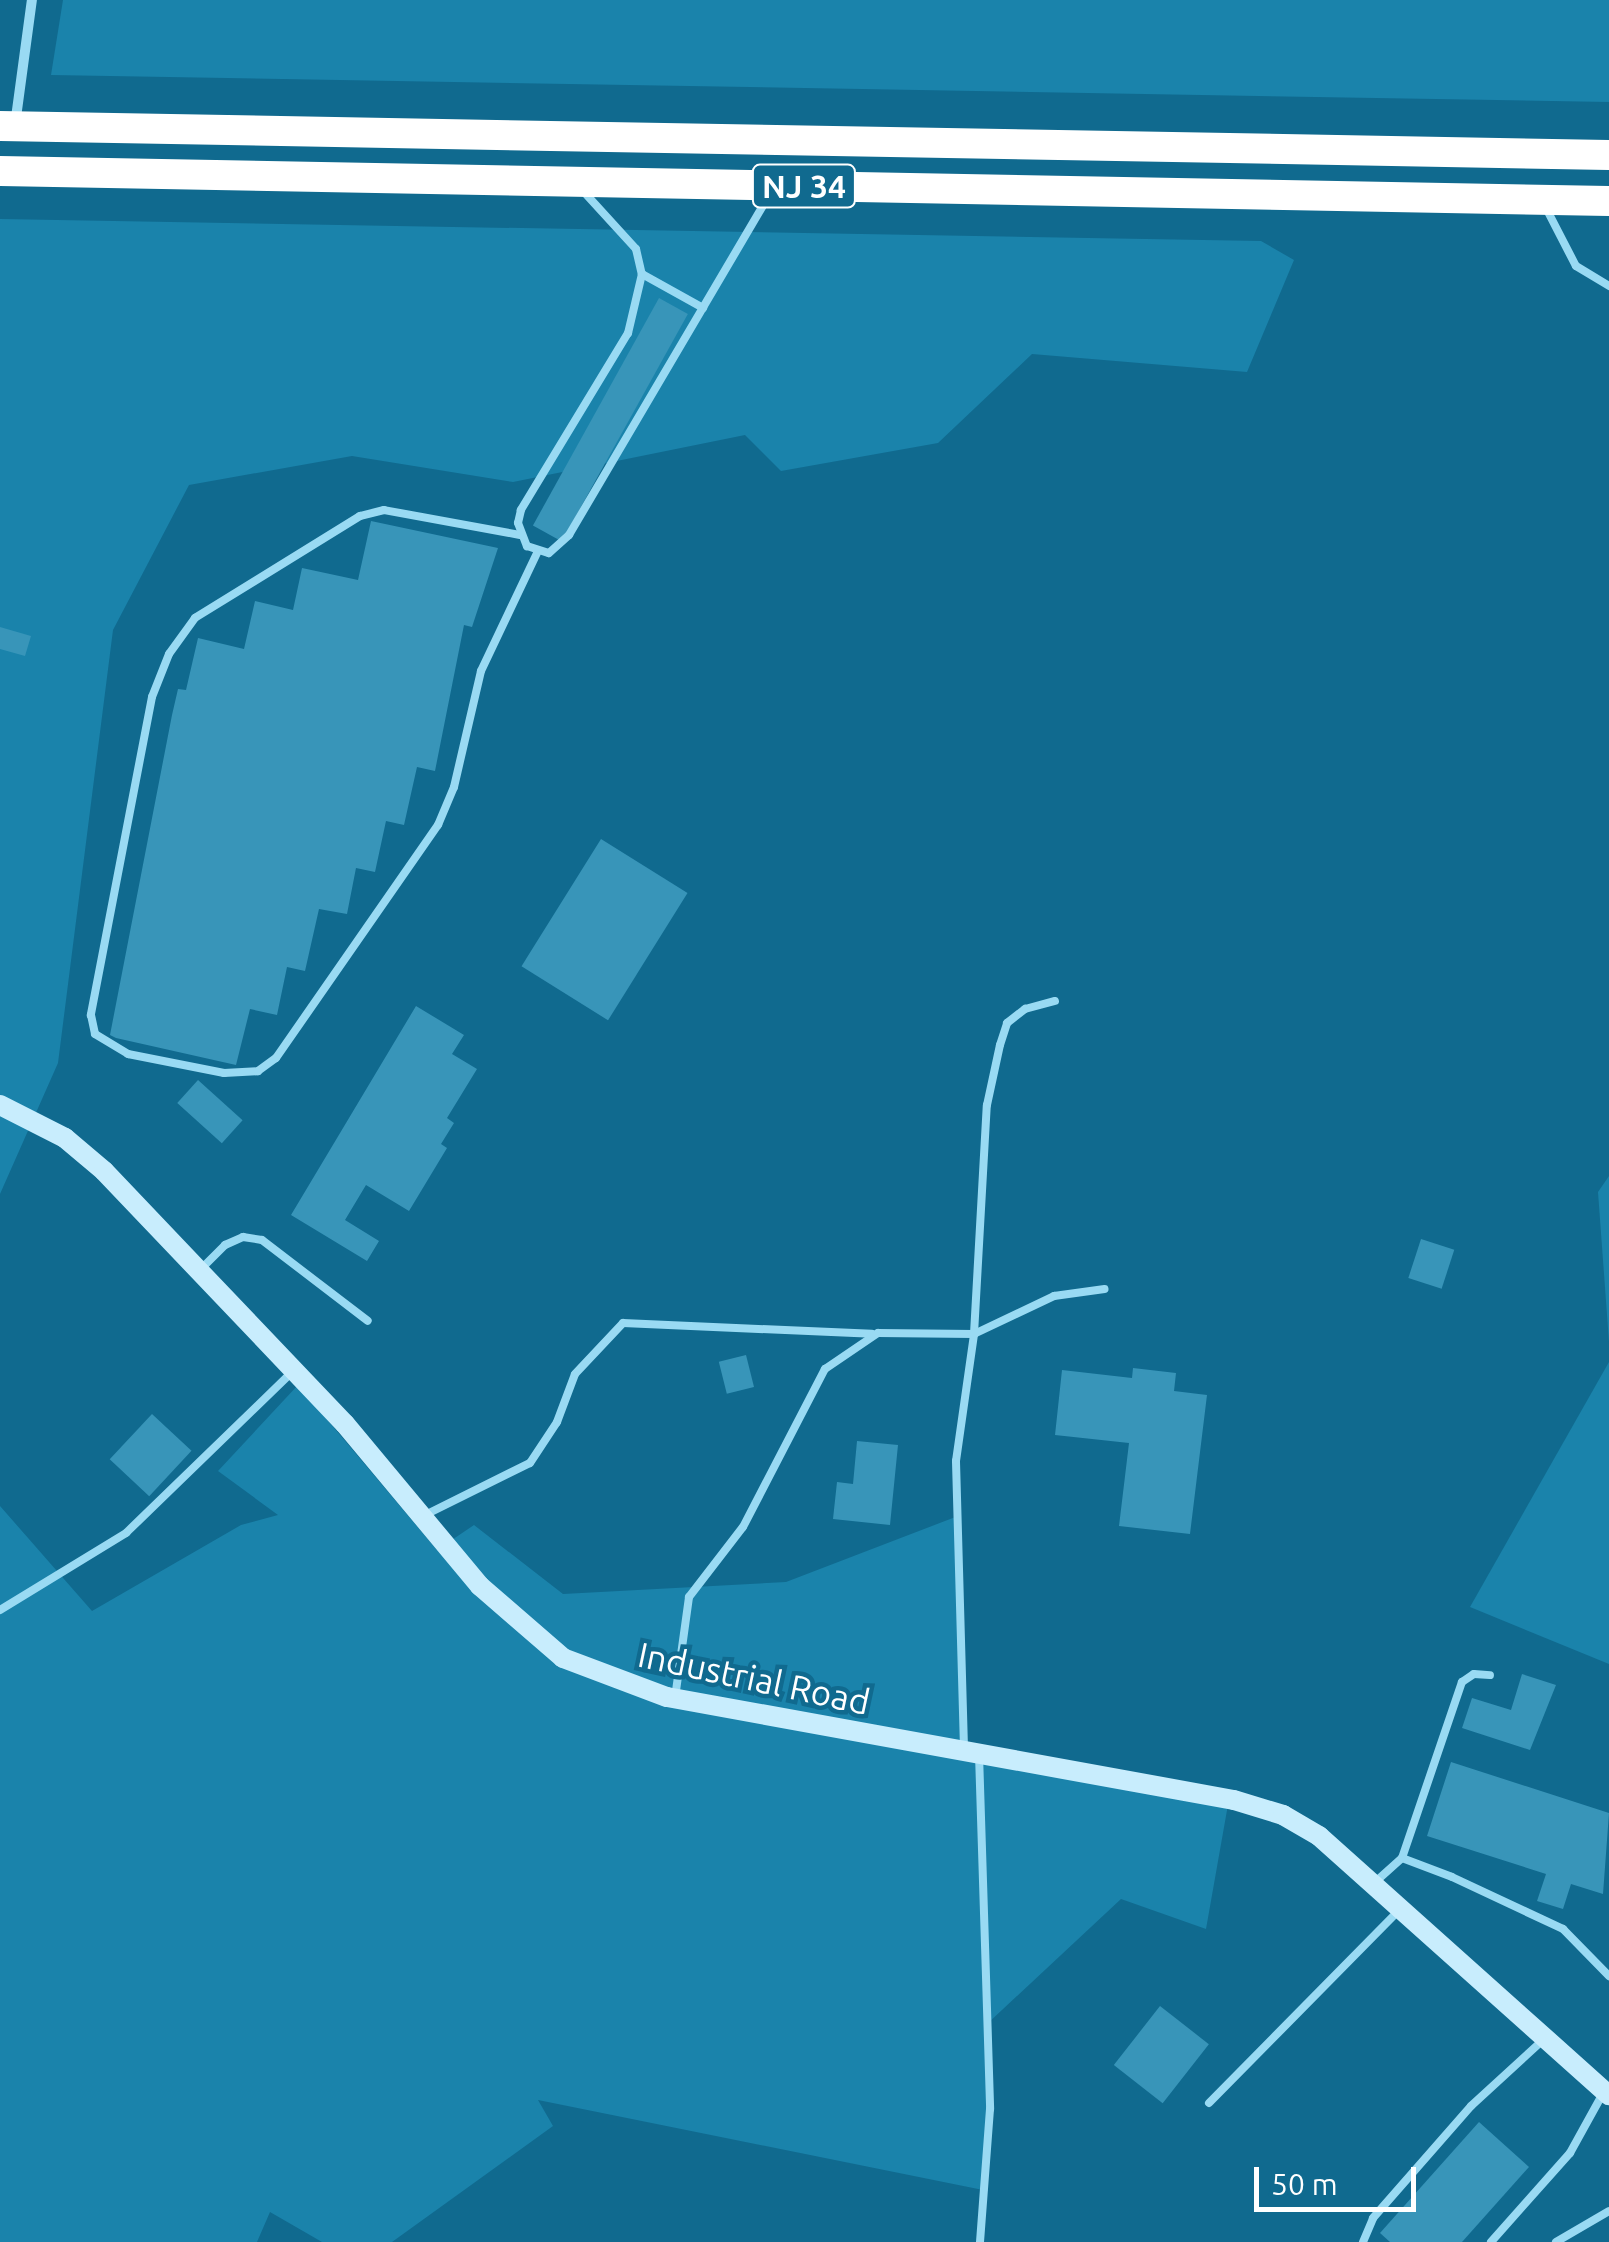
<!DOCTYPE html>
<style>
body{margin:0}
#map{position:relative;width:1609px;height:2242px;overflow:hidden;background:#106a8f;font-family:Ubuntu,sans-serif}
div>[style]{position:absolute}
.green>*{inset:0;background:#1a83ab}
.building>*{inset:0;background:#3895b9;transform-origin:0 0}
.lane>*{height:8px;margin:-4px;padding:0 4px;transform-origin:4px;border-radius:4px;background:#99daf3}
.street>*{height:10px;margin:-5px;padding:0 5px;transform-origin:5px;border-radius:5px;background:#99daf3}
.secondary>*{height:20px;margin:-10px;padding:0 10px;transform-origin:10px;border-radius:10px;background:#c8edfd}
.highway>*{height:30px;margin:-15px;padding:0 15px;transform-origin:15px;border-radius:15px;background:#fff}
span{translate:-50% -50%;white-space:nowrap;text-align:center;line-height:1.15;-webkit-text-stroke:9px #106a8f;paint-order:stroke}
.shield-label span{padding:2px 8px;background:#106a8f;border:2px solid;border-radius:8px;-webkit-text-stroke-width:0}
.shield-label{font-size:32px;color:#fff;font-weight:700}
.street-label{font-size:35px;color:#fff}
.scale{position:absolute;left:1254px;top:2167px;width:162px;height:45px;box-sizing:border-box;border:5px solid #fff;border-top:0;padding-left:12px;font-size:30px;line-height:35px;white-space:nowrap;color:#fff;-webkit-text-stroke:8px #106a8f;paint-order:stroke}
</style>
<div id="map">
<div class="green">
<i style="clip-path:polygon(63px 0,1609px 0,1609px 102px,51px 75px)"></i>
<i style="clip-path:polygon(0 219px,1261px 241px,1294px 260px,1247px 372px,1032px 354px,938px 443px,781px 471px,745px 435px,513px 482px,352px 456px,189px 485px,113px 630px,58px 1063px,0 1194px)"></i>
<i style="clip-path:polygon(1609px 1176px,1609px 1342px,1598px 1192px)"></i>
<i style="clip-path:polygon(1609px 1362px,1609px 1664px,1470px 1607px)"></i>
<i style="clip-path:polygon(298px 1385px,437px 1550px,474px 1525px,563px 1594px,786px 1582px,958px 1516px,961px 1750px,1229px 1799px,1206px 1929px,1121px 1899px,987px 2024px,988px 2191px,538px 2100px,553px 2126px,392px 2242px,322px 2242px,270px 2212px,257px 2242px,0 2242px,0 1506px,92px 1611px,241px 1525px,278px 1515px,218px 1471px)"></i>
</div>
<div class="building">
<i style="left:659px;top:298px;width:33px;height:260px;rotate:29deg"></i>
<i style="clip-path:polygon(371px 521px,498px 548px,472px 627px,464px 625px,435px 771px,417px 767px,404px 825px,386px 821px,375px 872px,356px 868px,347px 914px,319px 909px,305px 971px,287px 967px,277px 1015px,250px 1009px,236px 1065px,116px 1038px,110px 1035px,172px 715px,178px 689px,186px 690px,198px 638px,244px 649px,255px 601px,293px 610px,302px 568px,358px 580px)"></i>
<i style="clip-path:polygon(0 627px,31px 636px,25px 656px,0 649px)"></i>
<i style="left:601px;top:839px;width:102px;height:150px;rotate:32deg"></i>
<i style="clip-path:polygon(416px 1006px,464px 1035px,452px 1054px,477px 1069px,447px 1118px,454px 1123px,441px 1144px,447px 1148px,409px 1211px,366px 1185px,345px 1220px,379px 1241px,367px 1261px,291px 1215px)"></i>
<i style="left:198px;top:1080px;width:60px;height:31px;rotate:42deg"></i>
<i style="left:1421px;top:1239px;width:35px;height:41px;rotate:18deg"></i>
<i style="left:746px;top:1355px;width:33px;height:28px;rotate:76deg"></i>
<i style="clip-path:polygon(1133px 1368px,1176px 1373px,1174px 1391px,1207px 1395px,1190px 1534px,1119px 1526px,1129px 1443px,1055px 1435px,1062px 1370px,1132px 1378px)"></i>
<i style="left:152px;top:1414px;width:54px;height:62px;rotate:43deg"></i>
<i style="clip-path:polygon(857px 1441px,898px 1445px,890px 1525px,833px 1519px,837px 1482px,853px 1484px)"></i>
<i style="clip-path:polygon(1522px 1674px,1556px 1685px,1530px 1750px,1462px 1728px,1472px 1698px,1511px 1710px)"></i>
<i style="clip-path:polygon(1451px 1762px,1609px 1813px,1603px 1894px,1571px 1884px,1563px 1909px,1537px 1901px,1546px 1874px,1427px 1836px)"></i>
<i style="left:1160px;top:2006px;width:62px;height:75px;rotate:38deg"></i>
<i style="clip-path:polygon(1479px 2122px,1529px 2167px,1462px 2242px,1390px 2242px,1380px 2233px)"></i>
</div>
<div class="lane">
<i style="left:584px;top:192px;width:77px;rotate:47.6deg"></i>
<i style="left:636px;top:249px;width:26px;rotate:77deg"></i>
<i style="left:642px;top:274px;width:61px;rotate:103.3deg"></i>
<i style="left:628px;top:333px;width:207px;rotate:121.2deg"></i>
<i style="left:521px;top:510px;width:13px;rotate:103deg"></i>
<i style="left:518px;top:523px;width:25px;rotate:69deg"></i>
<i style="left:527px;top:546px;width:23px;rotate:18deg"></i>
<i style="left:549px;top:553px;width:27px;rotate:-42deg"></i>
<i style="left:569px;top:535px;width:396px;rotate:-59.5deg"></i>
<i style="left:1546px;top:208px;width:65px;rotate:62.7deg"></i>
<i style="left:1576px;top:266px;width:39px;rotate:31deg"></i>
<i style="left:642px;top:274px;width:70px;rotate:29.1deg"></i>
<i style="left:520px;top:535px;width:138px;rotate:-169.6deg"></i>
<i style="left:384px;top:510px;width:25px;rotate:166deg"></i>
<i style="left:360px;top:516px;width:194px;rotate:148.3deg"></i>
<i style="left:195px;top:618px;width:44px;rotate:125.8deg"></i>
<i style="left:169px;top:654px;width:46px;rotate:111.6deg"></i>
<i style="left:152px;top:697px;width:324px;rotate:100.9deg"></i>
<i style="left:91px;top:1015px;width:19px;rotate:78deg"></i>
<i style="left:95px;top:1034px;width:39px;rotate:31deg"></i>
<i style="left:128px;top:1054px;width:98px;rotate:11.2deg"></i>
<i style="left:224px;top:1073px;width:34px;rotate:-3deg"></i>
<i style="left:258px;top:1071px;width:22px;rotate:-36deg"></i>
<i style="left:276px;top:1058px;width:284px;rotate:-55.2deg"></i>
<i style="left:438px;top:825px;width:41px;rotate:-67.2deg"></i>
<i style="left:454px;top:787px;width:119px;rotate:-76.9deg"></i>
<i style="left:481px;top:671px;width:133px;rotate:-64.6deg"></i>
<i style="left:201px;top:1269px;width:34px;rotate:-45deg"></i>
<i style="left:225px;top:1245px;width:20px;rotate:-24deg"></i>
<i style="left:243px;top:1237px;width:19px;rotate:9deg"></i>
<i style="left:262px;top:1240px;width:133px;rotate:37.4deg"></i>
<i style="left:423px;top:1516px;width:119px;rotate:-26.4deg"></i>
<i style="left:530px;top:1463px;width:49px;rotate:-56.6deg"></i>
<i style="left:557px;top:1422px;width:51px;rotate:-69.4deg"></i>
<i style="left:575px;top:1374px;width:70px;rotate:-46.7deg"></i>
<i style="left:623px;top:1323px;width:249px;rotate:2.5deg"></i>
<i style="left:0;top:1610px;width:148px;rotate:-31.4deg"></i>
<i style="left:126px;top:1533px;width:230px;rotate:-44.1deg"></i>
<i style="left:675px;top:1698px;width:102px;rotate:-82.1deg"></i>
<i style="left:689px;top:1597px;width:88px;rotate:-52.4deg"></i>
<i style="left:743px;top:1527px;width:178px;rotate:-62.6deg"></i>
<i style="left:825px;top:1369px;width:64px;rotate:-34.2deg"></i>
<i style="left:878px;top:1333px;width:96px;rotate:0.6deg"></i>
<i style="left:974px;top:1334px;width:229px;rotate:-86.8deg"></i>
<i style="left:987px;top:1105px;width:61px;rotate:-77.8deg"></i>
<i style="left:1000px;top:1045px;width:23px;rotate:-72deg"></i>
<i style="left:1007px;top:1023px;width:23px;rotate:-38deg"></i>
<i style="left:1025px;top:1009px;width:31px;rotate:-15deg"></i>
<i style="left:964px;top:1748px;width:287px;rotate:-91.6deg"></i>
<i style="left:956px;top:1461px;width:128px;rotate:-81.9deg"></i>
<i style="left:974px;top:1334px;width:89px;rotate:-25.4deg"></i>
<i style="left:1054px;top:1296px;width:51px;rotate:-7.8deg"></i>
<i style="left:979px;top:1754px;width:355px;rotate:88.2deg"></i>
<i style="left:990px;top:2109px;width:133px;rotate:94.3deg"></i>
<i style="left:1402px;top:1858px;width:186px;rotate:-71.2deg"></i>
<i style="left:1462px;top:1682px;width:14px;rotate:-34deg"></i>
<i style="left:1474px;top:1674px;width:16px;rotate:4deg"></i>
<i style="left:1373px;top:1884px;width:39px;rotate:-42deg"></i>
<i style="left:1402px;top:1858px;width:53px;rotate:20.8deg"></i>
<i style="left:1452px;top:1877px;width:123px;rotate:25.1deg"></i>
<i style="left:1563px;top:1929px;width:66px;rotate:45.6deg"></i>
<i style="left:1209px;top:2103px;width:271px;rotate:-45.4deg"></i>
<i style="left:1363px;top:2242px;width:26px;rotate:-67deg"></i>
<i style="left:1373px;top:2218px;width:149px;rotate:-48.8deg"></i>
<i style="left:1471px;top:2106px;width:96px;rotate:-42.5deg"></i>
<i style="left:1491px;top:2242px;width:119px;rotate:-48.4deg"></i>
<i style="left:1570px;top:2153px;width:66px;rotate:-61.1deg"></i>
<i style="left:1556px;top:2242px;width:61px;rotate:-30.3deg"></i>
</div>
<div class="street">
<i style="left:15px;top:125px;width:126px;rotate:-82.3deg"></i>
</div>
<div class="secondary">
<i style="left:0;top:1105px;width:73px;rotate:26.9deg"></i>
<i style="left:65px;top:1138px;width:51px;rotate:40.2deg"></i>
<i style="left:104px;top:1171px;width:349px;rotate:46.4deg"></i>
<i style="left:345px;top:1424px;width:211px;rotate:50.2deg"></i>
<i style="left:480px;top:1586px;width:110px;rotate:40.9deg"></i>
<i style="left:563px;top:1658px;width:111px;rotate:20.6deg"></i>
<i style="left:667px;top:1697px;width:576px;rotate:10.3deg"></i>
<i style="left:1234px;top:1800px;width:51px;rotate:17deg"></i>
<i style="left:1283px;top:1815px;width:42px;rotate:30.3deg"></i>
<i style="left:1319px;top:1836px;width:389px;rotate:41.8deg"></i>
</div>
<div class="highway">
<i style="left:0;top:126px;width:1609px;rotate:1.03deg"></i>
<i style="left:0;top:171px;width:1609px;rotate:1.07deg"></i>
</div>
<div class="shield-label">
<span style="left:804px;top:186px">NJ 34</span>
</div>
<div class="street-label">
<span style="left:754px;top:1678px;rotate:12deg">Industrial Road</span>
</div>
<div class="scale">50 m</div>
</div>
